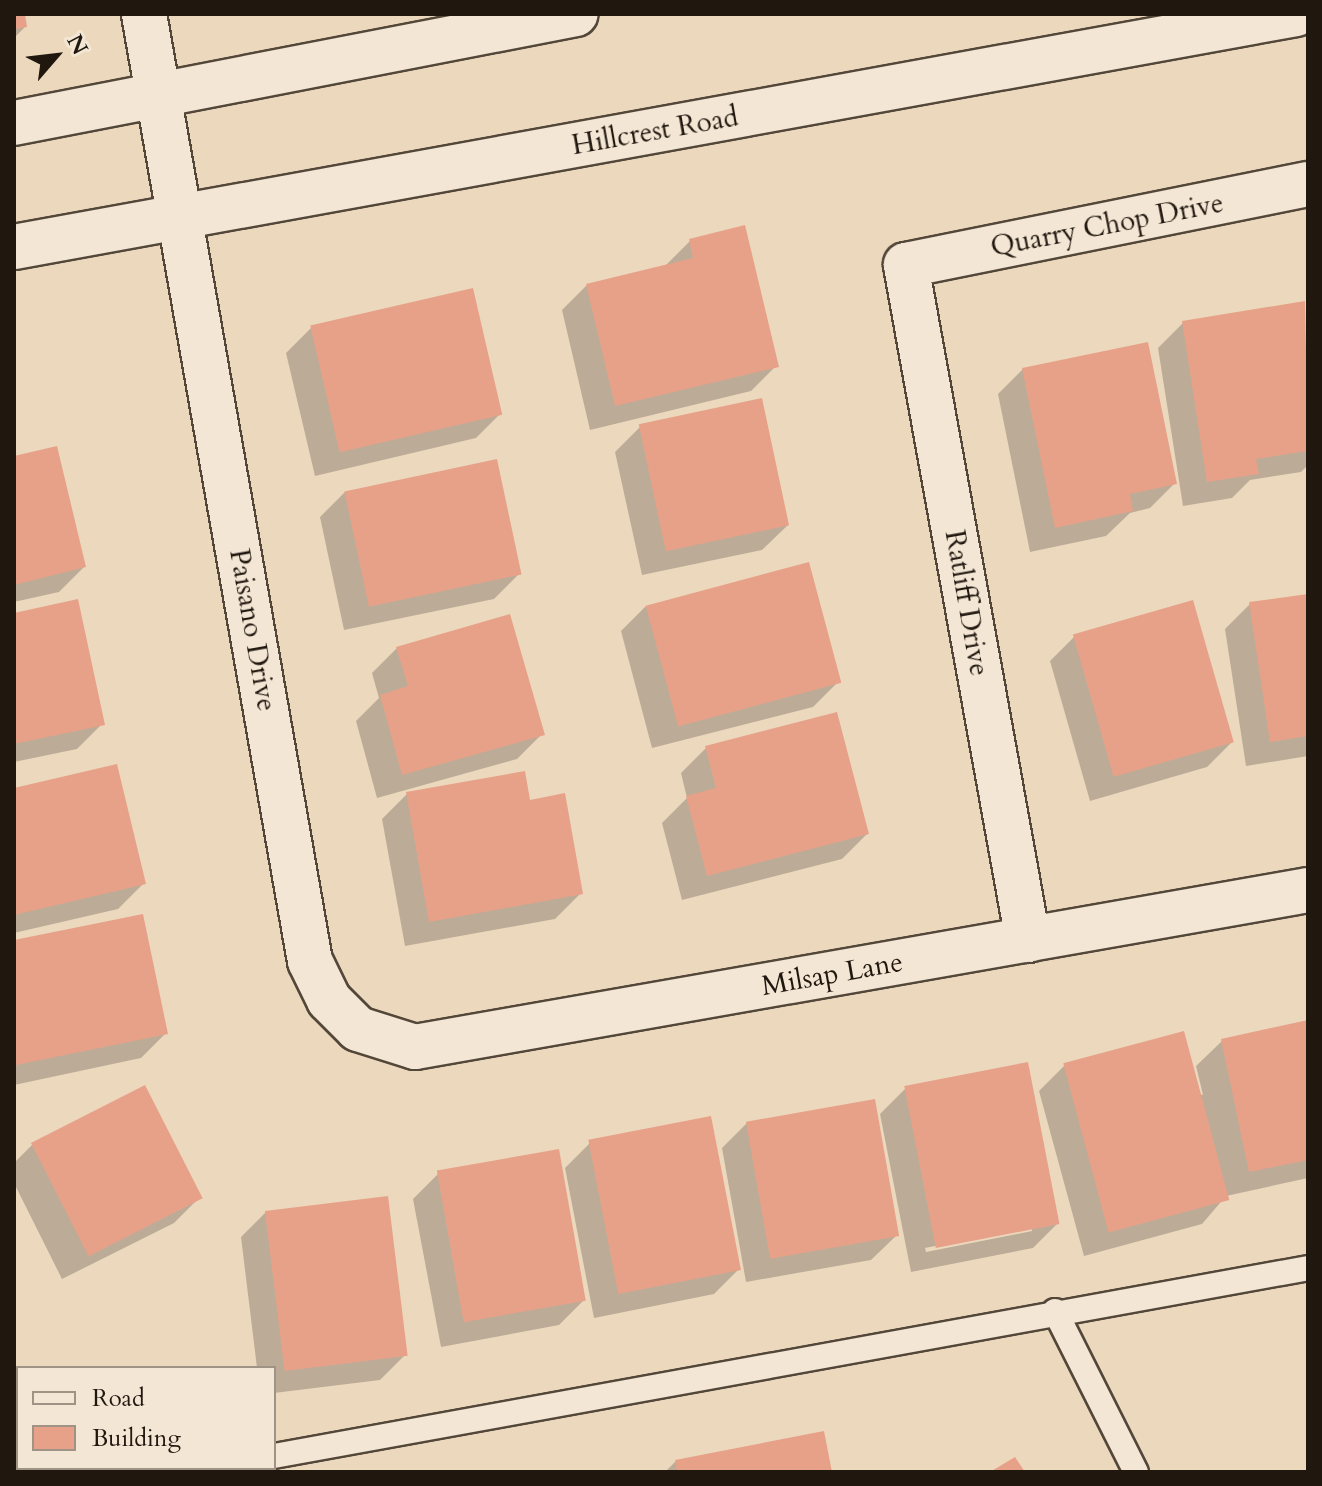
<!DOCTYPE html>
<style>
body{margin:0}
#map{position:relative;width:1322px;height:1486px;overflow:hidden;background:#ecd8bd;font-family:Cardo,serif}
div>[style]{position:absolute}
.shadow>*{inset:0;background:#0003}
.building>*{inset:0;background:#e7a189;transform-origin:0 0}
.roads{filter:drop-shadow(2px 0 #53473a) drop-shadow(-2px 0 #53473a) drop-shadow(0 2px #53473a) drop-shadow(0 -2px #53473a)}
.service>*{height:24px;margin:-12px;padding:0 12px;transform-origin:12px;border-radius:12px;background:#f3e6d4}
.minor>*{height:44px;margin:-22px;padding:0 22px;transform-origin:22px;border-radius:22px;background:#f3e6d4}
.secondary>*{height:44px;margin:-22px;padding:0 22px;transform-origin:22px;border-radius:22px;background:#f3e6d4}
span{translate:-50% -50%;white-space:nowrap;text-align:center;line-height:1.15;-webkit-text-stroke:6px #f3e6d4;paint-order:stroke}
.street-label{font-size:28px;color:#20170f}
.frame{position:absolute;inset:0;border:16px solid #20170f;pointer-events:none}
.legend{position:absolute;left:16px;top:1366px;width:260px;height:104px;box-sizing:border-box;background:#f3e6d4;border:2px solid #9f9385;margin:0;padding:10px 14px;list-style:none;font-size:24px;color:#20170f}
.legend li{display:flex;align-items:center;gap:16px;height:40px}
.legend b{width:40px;border:2px solid #9f9385}
.north{position:absolute;left:16px;top:16px;width:80px;height:80px;-webkit-text-stroke:6px #f3e6d4;paint-order:stroke;rotate:62deg;font-size:22px;font-weight:700;line-height:32px;text-align:center;color:#20170f}
.north::after{content:'';display:block;margin:auto;width:28px;height:36px;background:#20170f;clip-path:polygon(50% 0,100% 100%,50% 72%,0 100%)}
</style>
<div id="map">
<div class="shadow">
<i style="clip-path:polygon(14px 14px,23px 14px,25px 27px,14px 38px)"></i>
<i style="clip-path:polygon(690px 241px,776px 366px,751px 391px,590px 430px,562px 310px,587px 285px,665px 266px)"></i>
<i style="clip-path:polygon(1303px 304px,1308px 465px,1301px 472px,1250px 480px,1232px 498px,1183px 506px,1158px 348px,1183px 323px)"></i>
<i style="clip-path:polygon(311px 328px,501px 413px,476px 438px,315px 476px,286px 353px)"></i>
<i style="clip-path:polygon(1023px 369px,1175px 483px,1150px 508px,1130px 513px,1106px 536px,1030px 552px,998px 394px)"></i>
<i style="clip-path:polygon(640px 427px,788px 525px,762px 550px,642px 575px,615px 452px)"></i>
<i style="clip-path:polygon(14px 458px,84px 567px,59px 592px,14px 602px)"></i>
<i style="clip-path:polygon(345px 492px,519px 574px,494px 599px,344px 630px,320px 517px)"></i>
<i style="clip-path:polygon(1308px 596px,1308px 756px,1246px 766px,1225px 629px,1250px 604px)"></i>
<i style="clip-path:polygon(646px 606px,838px 682px,813px 707px,652px 748px,621px 631px)"></i>
<i style="clip-path:polygon(14px 615px,102px 724px,77px 749px,14px 762px)"></i>
<i style="clip-path:polygon(1075px 636px,1232px 742px,1207px 767px,1090px 801px,1050px 661px)"></i>
<i style="clip-path:polygon(397px 648px,542px 734px,517px 759px,377px 798px,356px 721px,379px 698px,372px 673px)"></i>
<i style="clip-path:polygon(706px 748px,867px 834px,842px 859px,682px 900px,662px 823px,687px 798px,681px 773px)"></i>
<i style="clip-path:polygon(14px 790px,143px 884px,118px 909px,14px 933px)"></i>
<i style="clip-path:polygon(407px 794px,529px 802px,580px 894px,555px 919px,405px 946px,382px 819px)"></i>
<i style="clip-path:polygon(142px 916px,166px 1033px,141px 1058px,14px 1085px,14px 942px)"></i>
<i style="clip-path:polygon(1308px 1022px,1308px 1178px,1226px 1196px,1202px 1224px,1084px 1256px,1039px 1091px,1064px 1066px,1203px 1095px,1196px 1066px,1222px 1041px)"></i>
<i style="clip-path:polygon(evenodd,905px 1089px,1058px 1223px,1033px 1248px,911px 1272px,880px 1114px,905px 1089px,1032px 1227px,1032px 1231px,926px 1252px,925px 1248px,1032px 1227px)"></i>
<i style="clip-path:polygon(747px 1123px,897px 1235px,871px 1260px,746px 1282px,722px 1148px)"></i>
<i style="clip-path:polygon(590px 1143px,739px 1269px,714px 1294px,594px 1318px,565px 1168px)"></i>
<i style="clip-path:polygon(32px 1145px,199px 1198px,174px 1223px,62px 1279px,14px 1183px,14px 1163px)"></i>
<i style="clip-path:polygon(438px 1174px,584px 1300px,559px 1325px,441px 1347px,413px 1199px)"></i>
<i style="clip-path:polygon(266px 1212px,405px 1355px,380px 1380px,274px 1393px,274px 1368px,257px 1368px,241px 1237px)"></i>
<i style="clip-path:polygon(676px 1461px,830px 1472px,665px 1472px)"></i>
</div>
<div class="building">
<i style="clip-path:polygon(14px 14px,25px 14px,27px 27px,14px 29px)"></i>
<i style="clip-path:polygon(745px 225px,779px 367px,615px 406px,586px 284px,693px 258px,689px 239px)"></i>
<i style="left:473px;top:288px;width:130px;height:167px;rotate:77deg"></i>
<i style="clip-path:polygon(1305px 301px,1308px 451px,1256px 459px,1259px 474px,1207px 482px,1182px 321px)"></i>
<i style="clip-path:polygon(1148px 342px,1177px 484px,1130px 494px,1133px 511px,1055px 528px,1022px 368px)"></i>
<i style="left:762px;top:398px;width:130px;height:126px;rotate:78deg"></i>
<i style="clip-path:polygon(57px 446px,86px 567px,14px 585px,14px 456px)"></i>
<i style="left:497px;top:459px;width:118px;height:156px;rotate:78deg"></i>
<i style="left:809px;top:562px;width:125px;height:169px;rotate:75deg"></i>
<i style="clip-path:polygon(1308px 594px,1308px 736px,1270px 742px,1249px 602px)"></i>
<i style="clip-path:polygon(78px 599px,105px 725px,14px 744px,14px 613px)"></i>
<i style="left:1193px;top:600px;width:148px;height:125px;rotate:74deg"></i>
<i style="clip-path:polygon(510px 614px,545px 735px,402px 775px,380px 695px,408px 686px,396px 647px)"></i>
<i style="clip-path:polygon(837px 712px,869px 834px,707px 876px,686px 796px,716px 788px,705px 746px)"></i>
<i style="clip-path:polygon(117px 764px,146px 884px,14px 915px,14px 788px)"></i>
<i style="clip-path:polygon(525px 771px,530px 800px,565px 793px,583px 894px,429px 922px,406px 792px)"></i>
<i style="clip-path:polygon(143px 914px,168px 1034px,16px 1065px,14px 940px)"></i>
<i style="clip-path:polygon(1308px 1020px,1308px 1160px,1249px 1172px,1221px 1039px)"></i>
<i style="left:1184px;top:1031px;width:175px;height:125px;rotate:75deg"></i>
<i style="left:1028px;top:1062px;width:165px;height:126px;rotate:79deg"></i>
<i style="left:145px;top:1085px;width:127px;height:128px;rotate:63deg"></i>
<i style="left:875px;top:1099px;width:139px;height:131px;rotate:80deg"></i>
<i style="left:711px;top:1116px;width:157px;height:125px;rotate:79deg"></i>
<i style="left:559px;top:1149px;width:154px;height:124px;rotate:80deg"></i>
<i style="left:388px;top:1196px;width:161px;height:124px;rotate:83deg"></i>
<i style="clip-path:polygon(824px 1431px,832px 1472px,677px 1472px,675px 1460px)"></i>
<i style="clip-path:polygon(1015px 1457px,1025px 1472px,990px 1472px)"></i>
</div>
<div class="roads">
<div class="service">
<i style="left:1055px;top:1311px;width:180px;rotate:63.3deg"></i>
<i style="left:274px;top:1456px;width:1051px;rotate:-10.3deg"></i>
<i style="left:190px;top:1472px;width:21px;rotate:-11deg"></i>
</div>
<div class="minor">
<i style="left:144px;top:14px;width:961px;rotate:80.06deg"></i>
<i style="left:310px;top:961px;width:43px;rotate:64deg"></i>
<i style="left:329px;top:1000px;width:41px;rotate:45deg"></i>
<i style="left:358px;top:1029px;width:60px;rotate:17.5deg"></i>
<i style="left:415px;top:1047px;width:907px;rotate:-9.97deg"></i>
<i style="left:1028px;top:940px;width:686px;rotate:-100.25deg"></i>
<i style="left:906px;top:265px;width:410px;rotate:-11.4deg"></i>
</div>
<div class="secondary">
<i style="left:14px;top:123px;width:572px;rotate:-10.98deg"></i>
<i style="left:14px;top:247px;width:1303px;rotate:-10.3deg"></i>
</div>
</div>
<div class="street-label">
<span style="left:655px;top:131px;rotate:-10deg">Hillcrest Road</span>
<span style="left:1107px;top:225px;rotate:-11deg">Quarry Chop Drive</span>
<span style="left:967px;top:603px;rotate:80deg">Ratliff Drive</span>
<span style="left:253px;top:630px;rotate:80deg">Paisano Drive</span>
<span style="left:832px;top:974px;rotate:-10deg">Milsap Lane</span>
</div>
<div class="frame"></div>
<ul class="legend">
<li><b style="height:10px;background:#f3e6d4"></b>Road</li>
<li><b style="height:22px;background:#e7a189"></b>Building</li>
</ul>
<div class="north">N</div>
</div>
